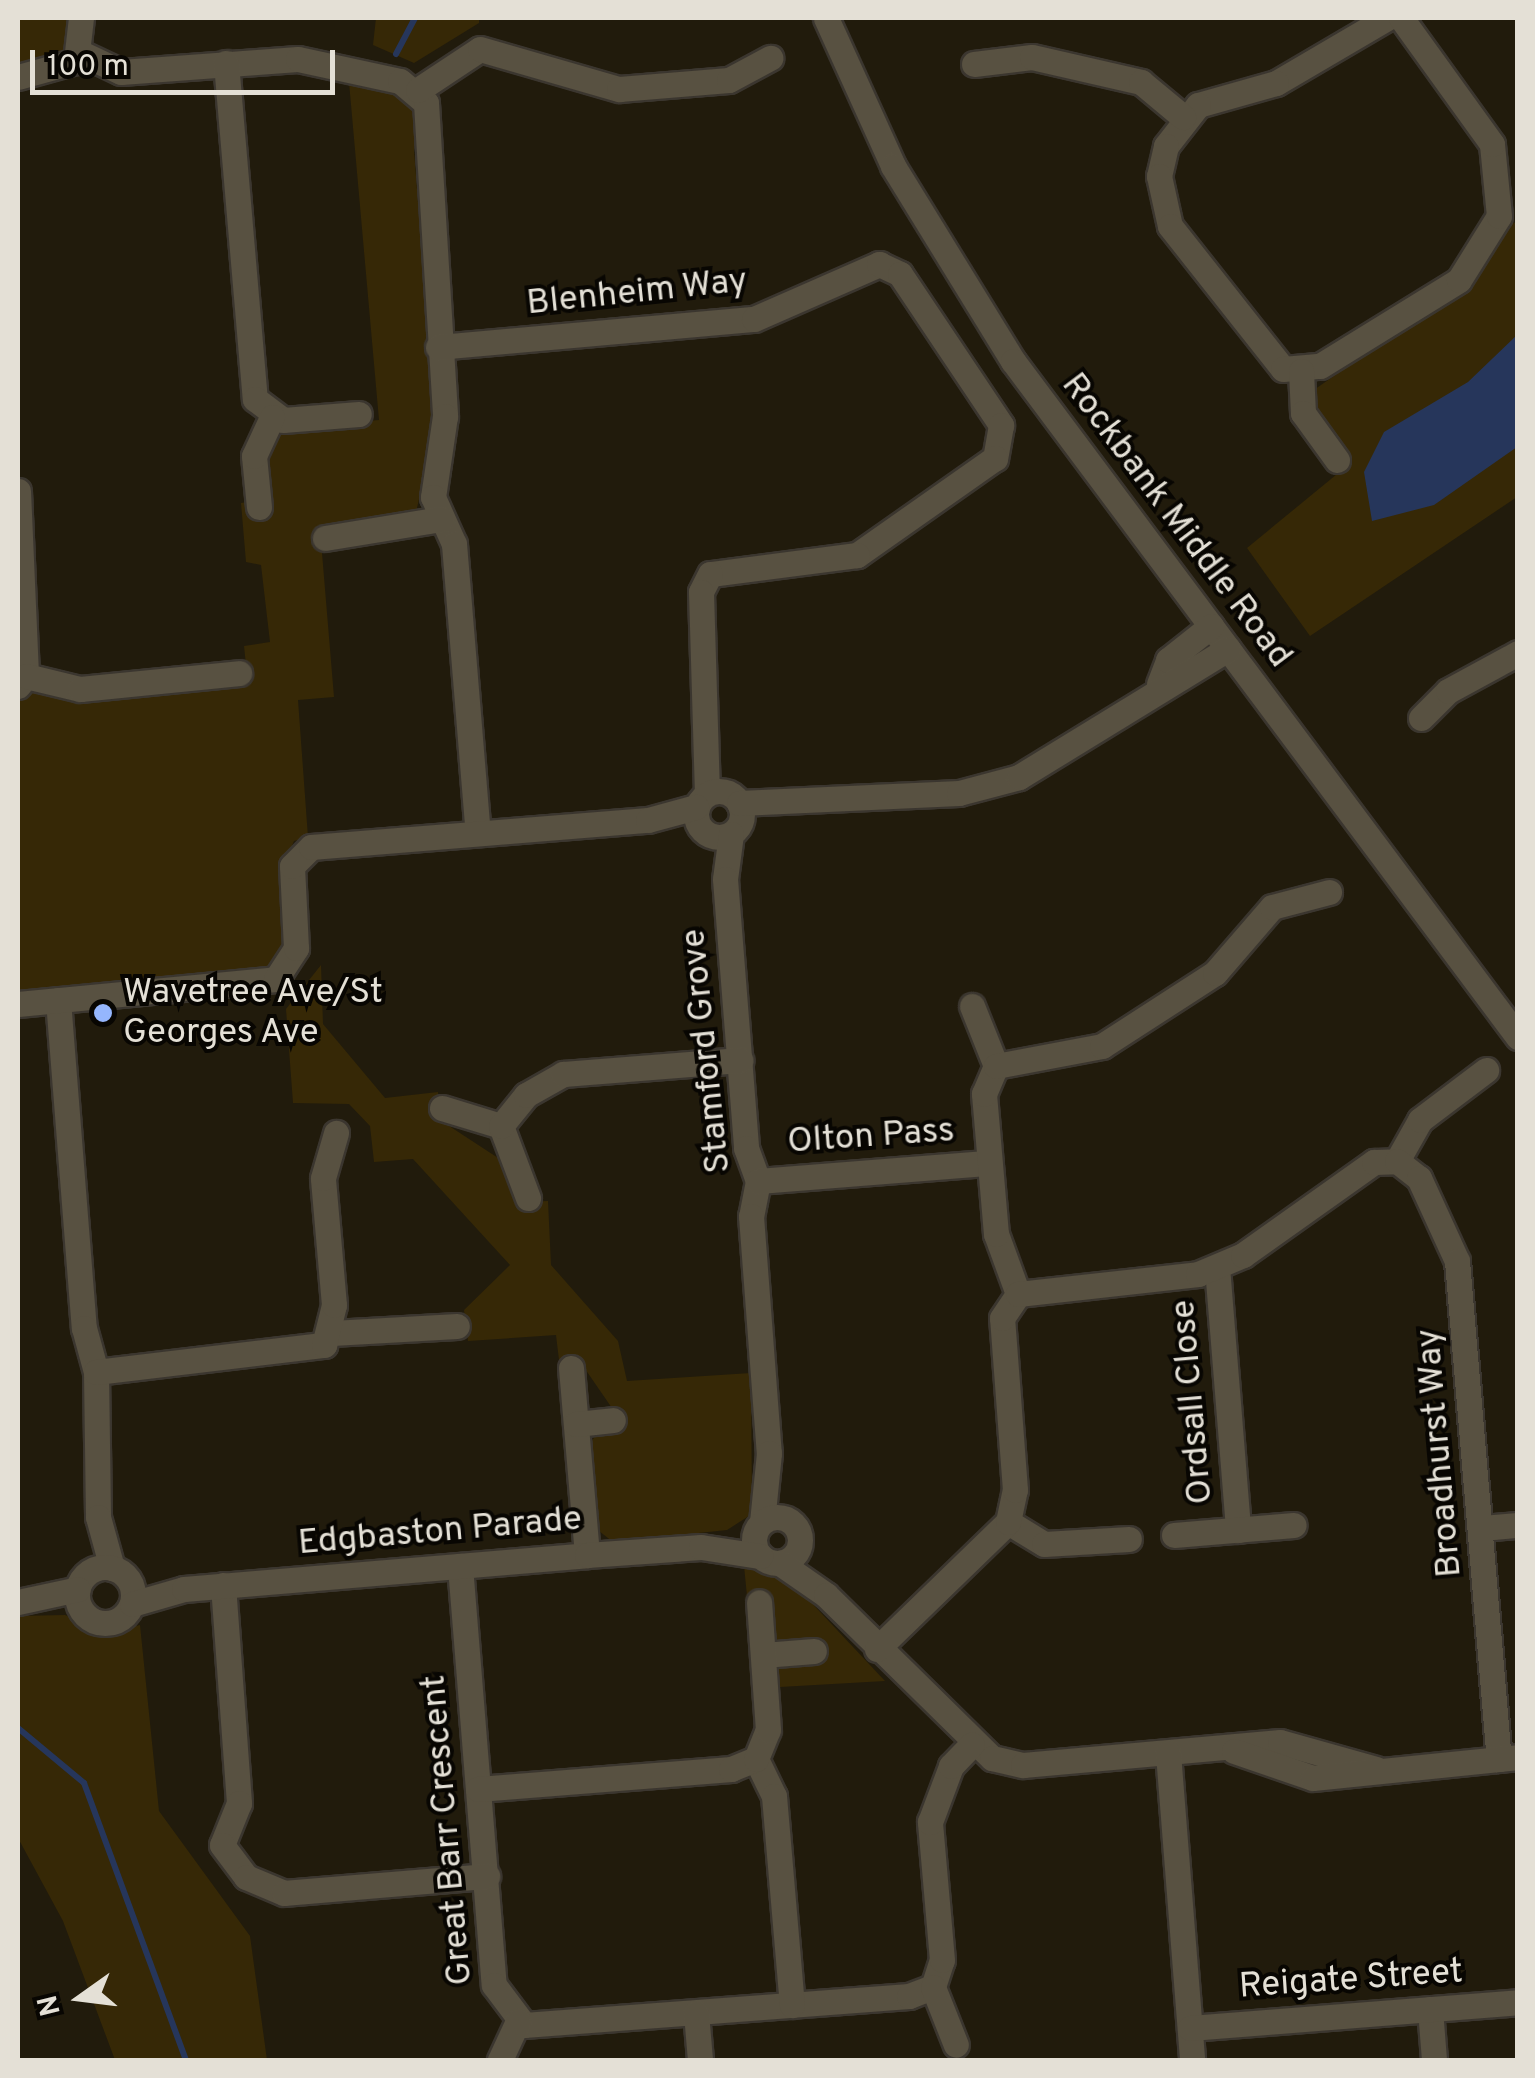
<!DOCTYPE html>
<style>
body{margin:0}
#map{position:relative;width:1535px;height:2078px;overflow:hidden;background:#211b0c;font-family:Overpass,sans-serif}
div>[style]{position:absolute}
.green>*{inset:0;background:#362806}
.water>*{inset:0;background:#26365b}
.stream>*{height:6px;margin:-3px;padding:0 3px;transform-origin:3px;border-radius:3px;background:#26365b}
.roads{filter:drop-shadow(2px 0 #3b362f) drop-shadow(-2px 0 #3b362f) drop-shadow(0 2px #3b362f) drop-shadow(0 -2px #3b362f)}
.minor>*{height:25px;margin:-12.5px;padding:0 12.5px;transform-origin:12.5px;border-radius:12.5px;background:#585141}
.minor>.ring{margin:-12.5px;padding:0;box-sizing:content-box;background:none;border:25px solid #585141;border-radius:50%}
.dots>*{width:28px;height:28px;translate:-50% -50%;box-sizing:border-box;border:5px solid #080602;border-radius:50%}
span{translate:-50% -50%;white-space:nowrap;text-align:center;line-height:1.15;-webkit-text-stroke:8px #080602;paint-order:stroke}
.street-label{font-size:35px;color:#e4e0d6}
.poi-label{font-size:35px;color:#e4e0d6}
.left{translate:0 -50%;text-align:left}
.frame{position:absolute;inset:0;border:20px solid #e4e0d6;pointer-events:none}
.north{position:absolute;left:30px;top:1948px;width:100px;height:100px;-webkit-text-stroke:8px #080602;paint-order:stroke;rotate:256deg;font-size:28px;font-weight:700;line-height:40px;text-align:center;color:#e4e0d6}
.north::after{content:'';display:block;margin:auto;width:35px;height:45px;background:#e4e0d6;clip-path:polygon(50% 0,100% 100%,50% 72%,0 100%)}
.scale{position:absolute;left:30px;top:50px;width:305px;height:45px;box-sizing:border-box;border:5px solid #e4e0d6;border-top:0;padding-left:12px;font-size:30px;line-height:35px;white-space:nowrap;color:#e4e0d6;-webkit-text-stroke:8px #080602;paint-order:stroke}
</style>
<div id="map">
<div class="green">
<i style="clip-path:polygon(18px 18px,68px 18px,71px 50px,18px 66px)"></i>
<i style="clip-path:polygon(376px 18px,479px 18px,479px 23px,414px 63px,373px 45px)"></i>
<i style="clip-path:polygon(349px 82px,392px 90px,420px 115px,414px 150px,435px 427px,415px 517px,320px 529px,334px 697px,298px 700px,308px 837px,294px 841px,281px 871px,285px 942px,267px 968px,18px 992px,18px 699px,35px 690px,75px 702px,248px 684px,244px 646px,270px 642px,261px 565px,246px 562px,241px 503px,271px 498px,268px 451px,279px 429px,379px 420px)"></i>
<i style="clip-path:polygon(1509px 222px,1517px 223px,1517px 497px,1310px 636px,1247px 548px,1348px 465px,1308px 394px,1468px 283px)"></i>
<i style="clip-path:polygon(321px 965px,323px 1024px,385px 1098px,438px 1092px,440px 1120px,515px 1169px,516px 1202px,548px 1201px,551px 1265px,618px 1341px,627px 1381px,751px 1373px,752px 1514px,727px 1530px,613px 1542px,594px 1527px,588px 1446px,614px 1411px,583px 1366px,560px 1368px,556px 1335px,468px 1341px,464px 1310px,510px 1265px,413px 1159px,374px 1162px,370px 1126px,349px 1104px,293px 1103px,286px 1009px)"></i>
<i style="clip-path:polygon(744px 1566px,792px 1582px,885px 1681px,780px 1687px,773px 1603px,747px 1596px)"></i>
<i style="clip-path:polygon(65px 1615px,105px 1633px,140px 1625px,159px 1811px,250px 1936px,267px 2060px,115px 2060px,63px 1921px,18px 1838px,18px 1616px)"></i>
</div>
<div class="water">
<i style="clip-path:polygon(1517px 335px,1517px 447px,1434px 505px,1372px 521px,1364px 472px,1384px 432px,1468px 382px)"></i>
</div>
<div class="stream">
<i style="left:396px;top:54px;width:41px;rotate:-62.2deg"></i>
<i style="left:18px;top:1728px;width:86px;rotate:39.8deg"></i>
<i style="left:84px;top:1783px;width:295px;rotate:69.8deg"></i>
</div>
<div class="roads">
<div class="minor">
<i style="left:826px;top:18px;width:162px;rotate:65.6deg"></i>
<i style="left:893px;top:166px;width:229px;rotate:58.4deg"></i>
<i style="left:1013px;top:361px;width:844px;rotate:53.24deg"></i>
<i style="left:1387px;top:18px;width:129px;rotate:149.6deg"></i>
<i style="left:1276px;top:83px;width:81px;rotate:164.2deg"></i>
<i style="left:1198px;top:105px;width:52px;rotate:128deg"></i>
<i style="left:1166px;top:146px;width:31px;rotate:103deg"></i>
<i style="left:1159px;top:176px;width:51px;rotate:77.6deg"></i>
<i style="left:1170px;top:226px;width:182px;rotate:51.7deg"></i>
<i style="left:1283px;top:369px;width:37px;rotate:-5deg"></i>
<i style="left:1320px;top:366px;width:163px;rotate:-31.7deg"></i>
<i style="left:1459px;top:280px;width:75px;rotate:-58deg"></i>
<i style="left:1499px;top:216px;width:72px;rotate:-95.6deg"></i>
<i style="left:1492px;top:144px;width:155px;rotate:-125.8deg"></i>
<i style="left:81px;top:53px;width:44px;rotate:25.4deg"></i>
<i style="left:121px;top:72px;width:177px;rotate:-4.2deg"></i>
<i style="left:298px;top:59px;width:104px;rotate:12.2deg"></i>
<i style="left:400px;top:81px;width:34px;rotate:40deg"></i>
<i style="left:426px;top:103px;width:314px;rotate:86.5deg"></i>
<i style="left:445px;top:416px;width:82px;rotate:98.4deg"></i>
<i style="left:433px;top:497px;width:51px;rotate:65.9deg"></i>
<i style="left:454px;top:544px;width:290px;rotate:85.3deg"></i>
<i style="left:226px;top:63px;width:337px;rotate:85.1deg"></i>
<i style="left:255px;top:399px;width:35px;rotate:37deg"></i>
<i style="left:283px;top:420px;width:76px;rotate:-4.5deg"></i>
<i style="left:974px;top:64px;width:58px;rotate:-6.9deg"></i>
<i style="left:1032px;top:57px;width:112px;rotate:12.9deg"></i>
<i style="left:1141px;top:82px;width:55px;rotate:39.8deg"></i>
<i style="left:18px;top:77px;width:60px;rotate:-15.4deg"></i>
<i style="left:76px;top:61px;width:43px;rotate:-83.4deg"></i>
<i style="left:418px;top:90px;width:74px;rotate:-33.5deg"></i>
<i style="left:480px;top:49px;width:145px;rotate:16.1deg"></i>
<i style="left:619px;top:89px;width:110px;rotate:-4.7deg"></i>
<i style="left:729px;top:80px;width:47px;rotate:-28.2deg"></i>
<i style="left:438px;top:347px;width:317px;rotate:-5.1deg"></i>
<i style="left:754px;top:319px;width:137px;rotate:-23.7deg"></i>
<i style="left:879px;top:264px;width:23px;rotate:25deg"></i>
<i style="left:900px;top:274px;width:182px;rotate:56.2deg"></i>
<i style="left:1001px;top:425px;width:34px;rotate:100deg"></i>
<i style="left:995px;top:458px;width:169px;rotate:144.9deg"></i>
<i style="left:857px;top:555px;width:148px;rotate:172.6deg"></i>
<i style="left:710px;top:574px;width:20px;rotate:117deg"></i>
<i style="left:701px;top:592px;width:201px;rotate:88.3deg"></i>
<i style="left:1301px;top:371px;width:42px;rotate:87.3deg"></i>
<i style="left:1303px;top:413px;width:58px;rotate:54.1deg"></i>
<i style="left:18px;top:491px;width:185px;rotate:87.5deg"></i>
<i style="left:259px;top:507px;width:51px;rotate:-95.6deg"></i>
<i style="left:254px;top:456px;width:43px;rotate:-65.2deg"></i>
<i style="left:325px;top:538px;width:118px;rotate:-9.3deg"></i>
<i style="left:1159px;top:684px;width:26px;rotate:-69deg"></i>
<i style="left:1168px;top:660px;width:55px;rotate:-38.3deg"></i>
<i style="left:18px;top:686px;width:13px;rotate:-51deg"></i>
<i style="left:26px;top:676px;width:56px;rotate:13.5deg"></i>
<i style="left:80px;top:689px;width:160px;rotate:-5.7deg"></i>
<i style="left:1421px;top:718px;width:38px;rotate:-45deg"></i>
<i style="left:1448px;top:691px;width:80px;rotate:-28.5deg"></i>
<i class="ring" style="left:696px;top:791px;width:21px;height:21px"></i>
<i style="left:739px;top:803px;width:220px;rotate:-2.6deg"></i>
<i style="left:959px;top:793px;width:62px;rotate:-14.9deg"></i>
<i style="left:1019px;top:777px;width:245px;rotate:-31.5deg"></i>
<i style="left:731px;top:834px;width:45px;rotate:97.6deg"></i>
<i style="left:725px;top:879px;width:270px;rotate:85.5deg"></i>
<i style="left:746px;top:1148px;width:35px;rotate:70deg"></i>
<i style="left:758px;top:1181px;width:36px;rotate:101deg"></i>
<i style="left:751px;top:1216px;width:238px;rotate:85.7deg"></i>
<i style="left:769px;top:1453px;width:69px;rotate:95.8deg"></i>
<i style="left:58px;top:1000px;width:329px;rotate:85.5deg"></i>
<i style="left:84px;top:1328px;width:46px;rotate:74.7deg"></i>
<i style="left:96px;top:1372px;width:145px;rotate:89.2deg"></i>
<i style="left:98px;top:1517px;width:53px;rotate:74.6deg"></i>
<i style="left:18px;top:1004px;width:259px;rotate:-5.5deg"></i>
<i style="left:276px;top:979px;width:37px;rotate:-57deg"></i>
<i style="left:296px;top:948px;width:82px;rotate:-92.8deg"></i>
<i style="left:292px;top:866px;width:27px;rotate:-45deg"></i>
<i style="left:311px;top:847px;width:338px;rotate:-4.6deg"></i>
<i style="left:648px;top:820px;width:50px;rotate:-15.2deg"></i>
<i style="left:972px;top:1006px;width:65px;rotate:68.2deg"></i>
<i style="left:442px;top:1108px;width:62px;rotate:17deg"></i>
<i style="left:501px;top:1126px;width:77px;rotate:69.4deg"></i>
<i style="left:501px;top:1126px;width:40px;rotate:-51deg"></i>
<i style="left:526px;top:1095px;width:43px;rotate:-29.6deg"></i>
<i style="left:563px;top:1074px;width:178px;rotate:-4.5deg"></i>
<i style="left:1397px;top:1161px;width:47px;rotate:-60.7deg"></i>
<i style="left:1420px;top:1120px;width:83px;rotate:-37.1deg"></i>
<i style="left:758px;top:1181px;width:232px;rotate:-4.5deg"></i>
<i style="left:1217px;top:1267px;width:264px;rotate:85.4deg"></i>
<i style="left:1018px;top:1294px;width:64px;rotate:-110.1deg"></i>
<i style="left:996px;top:1234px;width:141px;rotate:-94.9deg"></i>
<i style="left:984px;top:1094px;width:30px;rotate:-67deg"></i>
<i style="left:996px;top:1066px;width:108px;rotate:-10.7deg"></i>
<i style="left:1102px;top:1046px;width:135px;rotate:-32.9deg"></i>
<i style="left:1215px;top:973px;width:87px;rotate:-49.2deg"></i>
<i style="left:1272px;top:907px;width:59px;rotate:-14.7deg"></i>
<i style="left:332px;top:1333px;width:125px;rotate:-3.2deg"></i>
<i style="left:571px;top:1368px;width:188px;rotate:85.1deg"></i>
<i style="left:96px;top:1372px;width:230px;rotate:-6.8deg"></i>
<i style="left:324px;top:1345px;width:41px;rotate:-76deg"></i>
<i style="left:334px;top:1305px;width:127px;rotate:-95deg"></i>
<i style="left:323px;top:1178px;width:47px;rotate:-73.9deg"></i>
<i style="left:576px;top:1424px;width:37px;rotate:-6deg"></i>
<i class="ring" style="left:754px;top:1517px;width:21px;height:21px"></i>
<i style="left:1008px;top:1522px;width:42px;rotate:31.4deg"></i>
<i style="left:1044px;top:1544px;width:85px;rotate:-3.4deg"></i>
<i style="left:1482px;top:1528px;width:36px;rotate:-5deg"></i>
<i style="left:1174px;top:1535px;width:120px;rotate:-4.8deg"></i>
<i style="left:780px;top:1563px;width:56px;rotate:34.8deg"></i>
<i style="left:826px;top:1595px;width:233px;rotate:44.5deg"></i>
<i style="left:992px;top:1758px;width:32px;rotate:13deg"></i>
<i style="left:1023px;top:1765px;width:258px;rotate:-5.1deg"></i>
<i style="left:1280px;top:1742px;width:100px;rotate:15.7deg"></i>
<i style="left:460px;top:1566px;width:420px;rotate:85.4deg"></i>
<i style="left:494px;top:1985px;width:50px;rotate:53.1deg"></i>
<i style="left:524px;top:2025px;width:386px;rotate:-4.3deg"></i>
<i style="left:909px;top:1996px;width:26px;rotate:-21deg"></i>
<i style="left:933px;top:1987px;width:28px;rotate:-72deg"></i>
<i style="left:942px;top:1960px;width:139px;rotate:-95deg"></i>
<i style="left:930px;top:1822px;width:60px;rotate:-69.4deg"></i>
<i style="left:951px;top:1766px;width:30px;rotate:-46deg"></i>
<i class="ring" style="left:77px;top:1567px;width:31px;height:31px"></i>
<i style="left:223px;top:1585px;width:219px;rotate:85.8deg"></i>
<i style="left:239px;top:1803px;width:45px;rotate:112deg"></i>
<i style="left:222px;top:1845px;width:40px;rotate:53deg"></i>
<i style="left:246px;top:1877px;width:41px;rotate:22.8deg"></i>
<i style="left:284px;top:1893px;width:204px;rotate:-4.8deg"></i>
<i style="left:18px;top:1602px;width:61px;rotate:-12.2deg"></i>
<i style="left:132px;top:1604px;width:54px;rotate:-16.1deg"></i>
<i style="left:184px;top:1589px;width:404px;rotate:-4.8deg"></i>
<i style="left:587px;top:1555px;width:114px;rotate:-4deg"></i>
<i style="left:701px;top:1547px;width:60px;rotate:8.7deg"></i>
<i style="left:877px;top:1649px;width:182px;rotate:-44.1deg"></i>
<i style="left:1008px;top:1522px;width:33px;rotate:-78deg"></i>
<i style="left:1015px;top:1490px;width:172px;rotate:-94.3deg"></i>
<i style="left:1002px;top:1318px;width:29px;rotate:-56deg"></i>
<i style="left:1018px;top:1294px;width:181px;rotate:-6.3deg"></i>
<i style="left:1198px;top:1274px;width:49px;rotate:-22.9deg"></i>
<i style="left:1243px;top:1255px;width:161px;rotate:-35.4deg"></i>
<i style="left:1374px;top:1162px;width:23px;rotate:-2deg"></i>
<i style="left:1397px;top:1161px;width:28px;rotate:38deg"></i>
<i style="left:1419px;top:1178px;width:91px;rotate:65.4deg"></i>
<i style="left:1457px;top:1261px;width:500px;rotate:85.2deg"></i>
<i style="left:763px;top:1655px;width:51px;rotate:-4.5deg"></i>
<i style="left:1234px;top:1751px;width:83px;rotate:18.9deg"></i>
<i style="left:1313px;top:1778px;width:206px;rotate:-5.8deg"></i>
<i style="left:1168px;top:1753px;width:308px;rotate:85.5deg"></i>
<i style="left:756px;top:1759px;width:41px;rotate:64.1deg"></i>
<i style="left:774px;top:1796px;width:210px;rotate:85.1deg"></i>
<i style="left:478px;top:1789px;width:254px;rotate:-4.5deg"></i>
<i style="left:731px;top:1769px;width:27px;rotate:-22deg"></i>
<i style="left:756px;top:1759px;width:31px;rotate:-68deg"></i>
<i style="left:768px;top:1730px;width:128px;rotate:-94deg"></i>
<i style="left:933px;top:1987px;width:62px;rotate:68.4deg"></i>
<i style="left:1430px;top:2009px;width:51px;rotate:85.5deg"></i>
<i style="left:696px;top:2013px;width:47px;rotate:85.1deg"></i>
<i style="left:1190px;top:2028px;width:329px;rotate:-4.5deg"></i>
<i style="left:500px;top:2060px;width:43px;rotate:-65.2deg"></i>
</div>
</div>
<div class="dots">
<i style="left:103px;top:1013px;background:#95b6fd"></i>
</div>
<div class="street-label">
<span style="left:637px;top:293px;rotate:-6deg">Blenheim Way</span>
<span style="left:1176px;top:521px;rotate:53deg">Rockbank Middle Road</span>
<span style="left:707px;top:1051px;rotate:-96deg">Stamford Grove</span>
<span style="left:871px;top:1137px;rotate:-4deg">Olton Pass</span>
<span style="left:1193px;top:1402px;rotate:-95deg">Ordsall Close</span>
<span style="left:1440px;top:1453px;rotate:-95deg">Broadhurst Way</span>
<span style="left:440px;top:1532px;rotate:-5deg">Edgbaston Parade</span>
<span style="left:448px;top:1830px;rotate:-95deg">Great Barr Crescent</span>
<span style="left:1351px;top:1980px;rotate:-4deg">Reigate Street</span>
</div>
<div class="poi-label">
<span class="left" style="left:123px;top:1013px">Wavetree Ave/St<br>Georges Ave</span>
</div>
<div class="frame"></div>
<div class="north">N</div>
<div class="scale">100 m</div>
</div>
